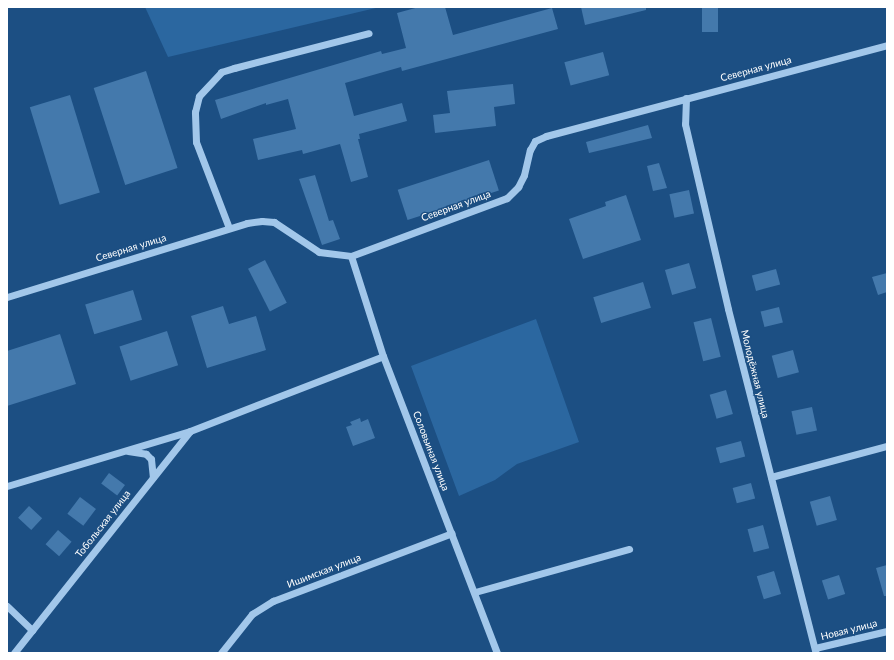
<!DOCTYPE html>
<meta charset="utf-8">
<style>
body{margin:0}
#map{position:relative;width:894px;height:660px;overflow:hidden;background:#1c4f83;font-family:Lato,sans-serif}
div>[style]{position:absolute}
.green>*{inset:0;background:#2b67a0}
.building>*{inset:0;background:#4479ac;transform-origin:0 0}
.minor>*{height:7px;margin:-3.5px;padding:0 3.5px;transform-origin:3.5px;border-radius:3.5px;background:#a2c7ea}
span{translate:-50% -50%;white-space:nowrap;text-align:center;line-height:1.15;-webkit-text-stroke:3px #1c4f83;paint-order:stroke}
.street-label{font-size:10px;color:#fff}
.frame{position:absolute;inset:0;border:8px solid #fff;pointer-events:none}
</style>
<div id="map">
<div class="green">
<i style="clip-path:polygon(145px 7px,380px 7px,168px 57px)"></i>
<i style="clip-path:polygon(536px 319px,579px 442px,517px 464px,495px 480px,459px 496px,411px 366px)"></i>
</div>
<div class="building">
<i style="clip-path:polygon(419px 7px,445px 7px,453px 35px,552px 8px,558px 29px,402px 71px,401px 67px,345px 83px,354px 116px,402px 103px,407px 121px,359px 134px,360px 139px,358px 139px,368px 177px,351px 182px,340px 144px,303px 154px,302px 150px,258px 160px,253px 139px,296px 129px,288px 99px,266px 105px,266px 103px,221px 119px,215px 100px,381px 51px,382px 54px,406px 48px,397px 13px)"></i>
<i style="clip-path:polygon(581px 7px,646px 7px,646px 10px,585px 25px)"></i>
<i style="left:702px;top:7px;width:16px;height:25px"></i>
<i style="left:603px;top:52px;width:24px;height:40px;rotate:75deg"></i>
<i style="left:146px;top:71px;width:102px;height:55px;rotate:72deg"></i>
<i style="clip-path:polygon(513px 84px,515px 104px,494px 107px,496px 126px,435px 133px,433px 115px,450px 113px,447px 91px)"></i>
<i style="left:70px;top:95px;width:102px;height:42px;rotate:73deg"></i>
<i style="clip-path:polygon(648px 125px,652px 138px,589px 153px,586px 142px)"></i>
<i style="left:489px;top:160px;width:32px;height:96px;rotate:72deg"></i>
<i style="clip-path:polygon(659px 163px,667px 188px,653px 191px,647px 166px)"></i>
<i style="clip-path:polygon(315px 175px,329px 221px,333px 220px,340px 239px,322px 245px,299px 179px)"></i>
<i style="left:689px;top:190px;width:24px;height:20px;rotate:78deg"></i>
<i style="clip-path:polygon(626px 195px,641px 240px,583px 259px,569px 219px,606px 206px,605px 202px)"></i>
<i style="left:265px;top:260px;width:48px;height:19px;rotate:63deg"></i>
<i style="left:689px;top:263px;width:26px;height:25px;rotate:74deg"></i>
<i style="left:776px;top:269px;width:16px;height:25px;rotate:75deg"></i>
<i style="clip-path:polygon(887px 273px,887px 292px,878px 295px,872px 277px)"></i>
<i style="left:643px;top:282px;width:27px;height:52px;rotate:73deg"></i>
<i style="left:133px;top:290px;width:31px;height:50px;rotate:73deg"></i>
<i style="clip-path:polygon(223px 306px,229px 324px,256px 316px,266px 350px,207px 368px,191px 316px)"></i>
<i style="left:779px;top:307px;width:16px;height:19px;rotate:76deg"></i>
<i style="left:711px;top:318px;width:40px;height:18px;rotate:76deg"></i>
<i style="left:167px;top:331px;width:36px;height:50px;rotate:72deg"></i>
<i style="clip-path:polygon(60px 334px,76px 384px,7px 406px,7px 351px)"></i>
<i style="left:793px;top:350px;width:23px;height:22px;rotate:75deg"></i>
<i style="left:726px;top:390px;width:25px;height:17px;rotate:74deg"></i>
<i style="left:812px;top:407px;width:24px;height:21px;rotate:78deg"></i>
<i style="clip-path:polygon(360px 418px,361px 422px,368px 419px,375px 438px,353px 446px,346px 427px,352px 425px,350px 422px)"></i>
<i style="left:741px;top:441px;width:16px;height:26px;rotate:75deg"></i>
<i style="left:109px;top:473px;width:20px;height:13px;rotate:37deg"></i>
<i style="left:751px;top:483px;width:16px;height:19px;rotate:75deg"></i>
<i style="left:830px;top:496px;width:25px;height:21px;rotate:74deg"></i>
<i style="left:80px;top:497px;width:20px;height:21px;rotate:37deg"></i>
<i style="left:29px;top:506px;width:18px;height:16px;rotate:43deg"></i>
<i style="left:763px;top:525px;width:24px;height:16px;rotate:75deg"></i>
<i style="left:58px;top:530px;width:18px;height:19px;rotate:41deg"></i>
<i style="clip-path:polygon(887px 565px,887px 596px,884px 596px,876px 568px)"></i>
<i style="left:774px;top:571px;width:24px;height:18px;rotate:73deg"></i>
<i style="left:839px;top:575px;width:20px;height:18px;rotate:72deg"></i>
</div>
<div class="minor">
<i style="left:686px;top:98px;width:26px;rotate:92deg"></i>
<i style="left:685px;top:124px;width:190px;rotate:76.9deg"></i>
<i style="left:728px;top:309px;width:355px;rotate:75.7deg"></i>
<i style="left:229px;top:228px;width:92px;rotate:-111deg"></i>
<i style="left:196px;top:142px;width:30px;rotate:-92deg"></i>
<i style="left:195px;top:112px;width:16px;rotate:-76deg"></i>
<i style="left:199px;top:96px;width:33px;rotate:-47deg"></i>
<i style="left:221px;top:72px;width:14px;rotate:-17deg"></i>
<i style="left:234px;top:68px;width:139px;rotate:-14.5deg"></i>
<i style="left:351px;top:256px;width:105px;rotate:72.3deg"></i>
<i style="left:383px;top:356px;width:318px;rotate:69deg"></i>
<i style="left:7px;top:297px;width:251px;rotate:-17.1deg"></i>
<i style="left:247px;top:223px;width:15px;rotate:-8deg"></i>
<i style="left:262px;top:221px;width:12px;rotate:5deg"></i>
<i style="left:274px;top:222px;width:54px;rotate:33.7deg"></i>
<i style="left:319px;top:252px;width:32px;rotate:7deg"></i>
<i style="left:351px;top:256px;width:166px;rotate:-20.4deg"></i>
<i style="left:507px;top:198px;width:16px;rotate:-45deg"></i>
<i style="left:518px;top:187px;width:13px;rotate:-63deg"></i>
<i style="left:524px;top:175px;width:26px;rotate:-77deg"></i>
<i style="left:530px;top:150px;width:10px;rotate:-61deg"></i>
<i style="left:535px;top:141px;width:12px;rotate:-24deg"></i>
<i style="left:546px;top:136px;width:353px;rotate:-14.9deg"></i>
<i style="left:128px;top:451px;width:18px;rotate:9deg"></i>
<i style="left:146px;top:454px;width:7px;rotate:45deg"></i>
<i style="left:151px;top:459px;width:18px;rotate:84deg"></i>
<i style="left:771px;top:477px;width:120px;rotate:-15deg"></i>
<i style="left:7px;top:486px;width:191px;rotate:-16.7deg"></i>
<i style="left:190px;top:431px;width:207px;rotate:-21.2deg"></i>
<i style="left:475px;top:592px;width:160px;rotate:-15.6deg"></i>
<i style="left:7px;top:606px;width:35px;rotate:44deg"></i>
<i style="left:815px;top:648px;width:74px;rotate:-13.3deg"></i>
<i style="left:14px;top:653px;width:283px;rotate:-51.6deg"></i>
<i style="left:221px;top:653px;width:50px;rotate:-51.5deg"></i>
<i style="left:252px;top:614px;width:25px;rotate:-32deg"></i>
<i style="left:273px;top:601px;width:191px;rotate:-20.8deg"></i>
</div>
<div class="street-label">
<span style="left:756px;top:69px;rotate:-15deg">Северная улица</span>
<span style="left:456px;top:206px;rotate:-20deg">Северная улица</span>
<span style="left:131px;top:248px;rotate:-17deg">Северная улица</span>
<span style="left:755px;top:374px;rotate:76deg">Молодёжная улица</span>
<span style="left:431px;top:451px;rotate:69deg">Соловьиная улица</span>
<span style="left:103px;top:524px;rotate:-52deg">Тобольская улица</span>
<span style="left:324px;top:571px;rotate:-21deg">Ишимская улица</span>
<span style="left:849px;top:630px;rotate:-14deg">Новая улица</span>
</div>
<div class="frame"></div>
</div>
